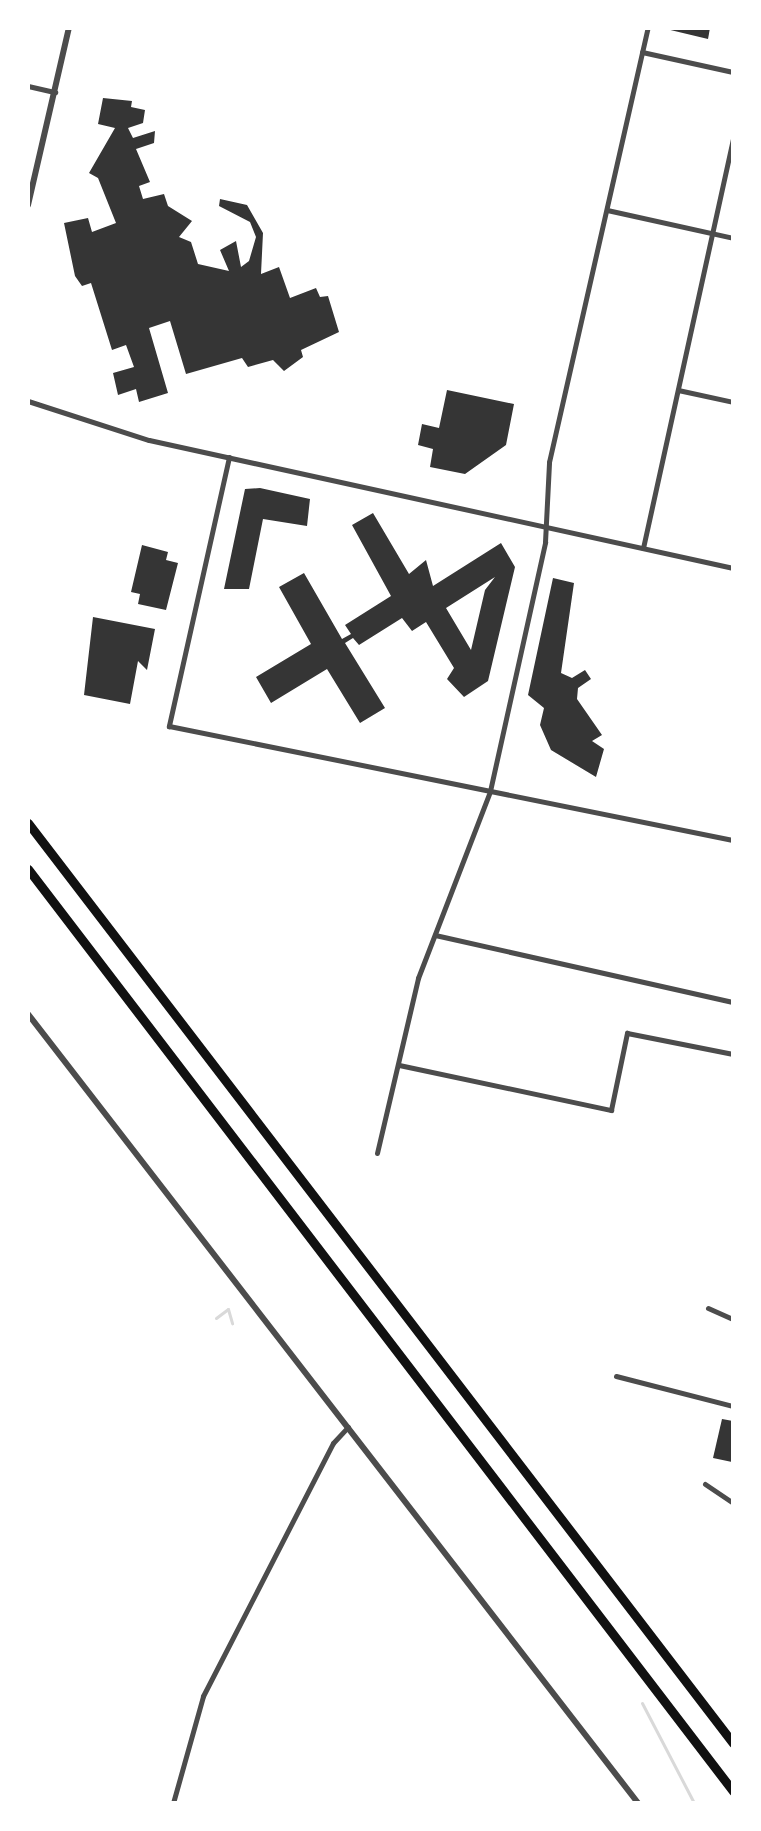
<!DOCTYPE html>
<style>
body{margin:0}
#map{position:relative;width:761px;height:1831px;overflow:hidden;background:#fff;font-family:"Exo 2",sans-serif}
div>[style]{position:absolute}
.stream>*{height:3px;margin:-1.5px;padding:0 1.5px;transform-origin:1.5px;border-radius:1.5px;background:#d9d9d9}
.building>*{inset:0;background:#353535}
.minor>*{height:5px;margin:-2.5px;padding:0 2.5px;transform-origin:2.5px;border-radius:2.5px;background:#4c4c4c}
.tertiary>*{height:6px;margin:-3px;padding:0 3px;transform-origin:3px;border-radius:3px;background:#4c4c4c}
.motorway>*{height:9px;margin:-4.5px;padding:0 4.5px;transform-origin:4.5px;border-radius:4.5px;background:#111}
span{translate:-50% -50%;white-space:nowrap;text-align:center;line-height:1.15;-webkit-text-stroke:6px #fff;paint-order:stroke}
.frame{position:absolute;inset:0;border:30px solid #fff;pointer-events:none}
</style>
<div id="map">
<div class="stream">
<i style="left:216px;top:1318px;width:15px;rotate:-37deg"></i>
<i style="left:228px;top:1309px;width:15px;rotate:74deg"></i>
<i style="left:642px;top:1703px;width:113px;rotate:62.5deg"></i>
</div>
<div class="building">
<i style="clip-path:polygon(662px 28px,710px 28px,708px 39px)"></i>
<i style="clip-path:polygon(103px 98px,132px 101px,131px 107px,145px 110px,143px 123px,128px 128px,133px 138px,155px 131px,154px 143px,136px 149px,150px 182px,139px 186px,143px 199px,164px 194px,168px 206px,192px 221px,179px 237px,191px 242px,198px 264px,229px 271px,220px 250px,236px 241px,241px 267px,249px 261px,256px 237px,250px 222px,219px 206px,220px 199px,247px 205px,263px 233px,261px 274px,279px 267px,290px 298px,316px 288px,320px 297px,328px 296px,339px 332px,301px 350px,303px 357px,284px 371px,273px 360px,248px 367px,242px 358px,186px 374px,170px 321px,149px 328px,168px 393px,139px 402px,136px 389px,118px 395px,113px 373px,134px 367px,126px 345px,112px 350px,91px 283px,82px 286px,75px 276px,64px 223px,88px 218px,92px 232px,116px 223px,98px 178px,89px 173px,115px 128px,98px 124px)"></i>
<i style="clip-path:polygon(447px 390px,514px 404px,506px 445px,465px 474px,430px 467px,433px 449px,418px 445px,422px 424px,439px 428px)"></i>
<i style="clip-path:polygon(260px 488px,310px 499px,307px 526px,263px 519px,249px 589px,224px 589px,245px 489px)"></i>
<i style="clip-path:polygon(evenodd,373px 513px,409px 574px,426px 560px,433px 586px,501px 543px,515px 567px,488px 681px,464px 697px,447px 679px,454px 668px,426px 622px,412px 631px,402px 618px,359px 645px,353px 638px,345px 643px,385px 708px,360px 723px,327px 669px,271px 703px,256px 677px,311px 644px,279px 587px,304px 573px,342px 639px,351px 634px,345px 625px,391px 596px,352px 525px,373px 513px,495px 577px,485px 590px,471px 650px,446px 608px,495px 577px)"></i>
<i style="clip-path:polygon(142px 545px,168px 552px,166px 560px,178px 563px,166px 610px,138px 604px,140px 594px,131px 592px)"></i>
<i style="clip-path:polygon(553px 578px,574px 583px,561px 673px,572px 678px,585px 670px,591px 679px,578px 688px,577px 699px,602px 735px,592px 741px,604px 749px,596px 777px,551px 750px,540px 725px,544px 708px,528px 695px)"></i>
<i style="clip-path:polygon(93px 617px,155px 629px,147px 670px,138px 661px,130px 704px,84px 695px)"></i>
<i style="clip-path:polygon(722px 1419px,733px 1421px,732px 1462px,713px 1458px)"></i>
</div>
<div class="minor">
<i style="left:642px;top:52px;width:93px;rotate:12.4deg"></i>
<i style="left:28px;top:86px;width:28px;rotate:13deg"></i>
<i style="left:607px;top:210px;width:129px;rotate:12.5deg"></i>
<i style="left:678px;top:390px;width:56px;rotate:12.3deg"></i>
<i style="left:28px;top:401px;width:127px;rotate:17.9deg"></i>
<i style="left:149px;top:440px;width:598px;rotate:12.36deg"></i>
<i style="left:229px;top:457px;width:276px;rotate:102.6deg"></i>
<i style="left:169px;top:726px;width:575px;rotate:11.43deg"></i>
<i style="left:643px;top:548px;width:419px;rotate:-77.6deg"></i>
<i style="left:435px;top:935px;width:305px;rotate:12.7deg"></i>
<i style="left:399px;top:1065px;width:217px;rotate:12deg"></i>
<i style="left:611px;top:1110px;width:79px;rotate:-78.3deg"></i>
<i style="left:627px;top:1033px;width:108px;rotate:11.2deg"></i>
<i style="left:377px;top:1153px;width:180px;rotate:-76.8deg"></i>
<i style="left:418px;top:978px;width:200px;rotate:-68.9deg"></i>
<i style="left:490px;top:791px;width:255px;rotate:-77.5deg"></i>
<i style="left:545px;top:542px;width:80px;rotate:-87.1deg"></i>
<i style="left:549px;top:462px;width:445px;rotate:-77.2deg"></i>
<i style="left:708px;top:1308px;width:27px;rotate:24deg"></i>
<i style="left:616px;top:1376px;width:121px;rotate:14.4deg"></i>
<i style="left:705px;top:1484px;width:34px;rotate:34deg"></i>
<i style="left:173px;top:1803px;width:111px;rotate:-74.3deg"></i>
<i style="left:203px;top:1696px;width:284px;rotate:-62.8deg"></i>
<i style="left:333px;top:1443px;width:22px;rotate:-47deg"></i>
</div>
<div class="tertiary">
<i style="left:28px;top:205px;width:182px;rotate:-77deg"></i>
<i style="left:28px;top:1014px;width:997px;rotate:52.29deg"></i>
</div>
<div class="motorway">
<i style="left:28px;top:823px;width:1159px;rotate:52.54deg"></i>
<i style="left:28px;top:869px;width:1161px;rotate:52.6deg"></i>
</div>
<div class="frame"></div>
</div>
